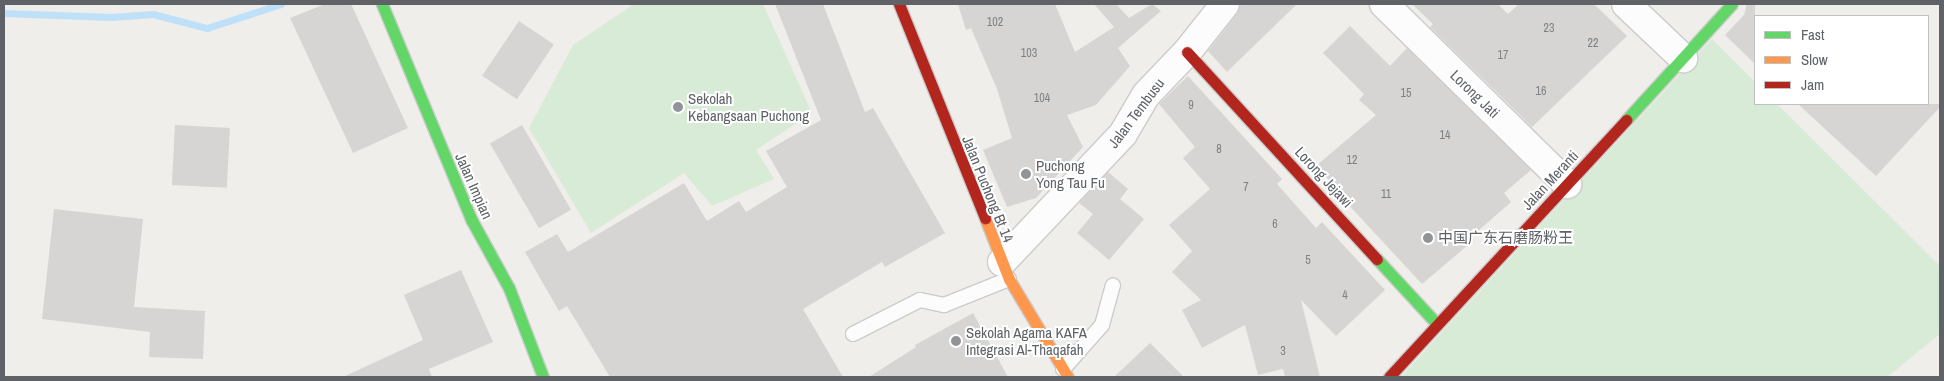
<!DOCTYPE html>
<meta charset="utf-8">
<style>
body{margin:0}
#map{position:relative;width:1944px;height:381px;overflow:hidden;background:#efeeea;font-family:"Archivo Narrow","Noto Sans SC",sans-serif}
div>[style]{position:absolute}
.green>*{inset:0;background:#d8ebd6}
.stream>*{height:7px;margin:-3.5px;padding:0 3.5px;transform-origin:3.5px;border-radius:3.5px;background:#bfe0f9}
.building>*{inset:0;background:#d6d5d3;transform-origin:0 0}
.roads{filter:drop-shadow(1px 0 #cbcccc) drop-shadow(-1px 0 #cbcccc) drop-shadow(0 1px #cbcccc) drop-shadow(0 -1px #cbcccc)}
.lane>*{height:14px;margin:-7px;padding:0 7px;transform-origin:7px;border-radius:7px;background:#fdfcfc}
.street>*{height:28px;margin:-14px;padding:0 14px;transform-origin:14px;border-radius:14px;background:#fdfcfc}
.fast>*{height:11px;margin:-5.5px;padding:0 5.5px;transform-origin:5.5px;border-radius:5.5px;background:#63d668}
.slow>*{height:11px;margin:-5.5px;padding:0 5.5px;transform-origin:5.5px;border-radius:5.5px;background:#ff974d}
.jam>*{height:11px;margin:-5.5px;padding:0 5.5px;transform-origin:5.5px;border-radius:5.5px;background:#b3261e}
.dots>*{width:14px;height:14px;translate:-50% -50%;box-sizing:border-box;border:2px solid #fff;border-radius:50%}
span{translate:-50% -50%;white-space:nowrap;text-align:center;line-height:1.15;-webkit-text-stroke:4px #fff;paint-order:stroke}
.number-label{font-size:12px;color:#7e8184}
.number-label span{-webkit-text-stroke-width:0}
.street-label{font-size:15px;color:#5f6368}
.poi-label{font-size:15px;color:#5f6368}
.left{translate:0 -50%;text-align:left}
.frame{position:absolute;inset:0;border:5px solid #5f6368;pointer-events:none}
.legend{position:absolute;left:1754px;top:15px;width:175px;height:90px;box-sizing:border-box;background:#fff;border:1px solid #bfc1c3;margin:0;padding:6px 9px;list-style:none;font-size:15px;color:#5f6368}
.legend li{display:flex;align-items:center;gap:10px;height:25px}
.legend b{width:25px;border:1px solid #bfc1c3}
</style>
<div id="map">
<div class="green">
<i style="clip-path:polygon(634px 4px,763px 4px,812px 113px,756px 150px,774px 179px,712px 206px,684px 173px,591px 233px,529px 128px,573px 45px)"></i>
<i style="clip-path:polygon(1712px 39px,1755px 82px,1755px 104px,1777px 104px,1940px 266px,1940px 334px,1887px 377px,1401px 377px)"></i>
</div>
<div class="stream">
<i style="left:4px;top:13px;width:107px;rotate:2.1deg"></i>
<i style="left:111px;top:17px;width:42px;rotate:-4.1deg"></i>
<i style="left:153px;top:14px;width:56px;rotate:14.5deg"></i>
<i style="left:207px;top:28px;width:78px;rotate:-18deg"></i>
</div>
<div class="building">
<i style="clip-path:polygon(325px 4px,351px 4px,408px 128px,353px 153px,290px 18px)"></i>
<i style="clip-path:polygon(775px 4px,823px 4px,865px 112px,873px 108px,945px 233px,885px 267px,882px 262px,803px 309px,843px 377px,610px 377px,567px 306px,559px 311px,525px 252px,557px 234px,568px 252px,684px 183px,707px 221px,739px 201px,746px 212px,787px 187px,766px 151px,821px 120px)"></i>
<i style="clip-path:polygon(958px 4px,1055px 4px,1075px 52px,1114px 27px,1094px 4px,1116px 4px,1129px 18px,1152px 4px,1161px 11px,1118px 48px,1130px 66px,1096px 105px,1067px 115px,1083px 147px,1036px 198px,1007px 207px,983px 150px,1012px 138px,997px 89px,971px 28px,966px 30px)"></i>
<i style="clip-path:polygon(1241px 4px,1297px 4px,1227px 72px,1208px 51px,1237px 14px)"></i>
<i style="clip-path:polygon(1412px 4px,1498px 4px,1508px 14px,1519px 4px,1594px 4px,1627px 36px,1532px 127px,1430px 27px,1433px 24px)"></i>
<i style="clip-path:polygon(1747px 4px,1755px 4px,1755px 64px,1725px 35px,1744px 15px)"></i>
<i style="left:519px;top:21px;width:42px;height:66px;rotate:34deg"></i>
<i style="clip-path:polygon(1350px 26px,1390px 66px,1407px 48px,1531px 170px,1504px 193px,1511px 202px,1471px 237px,1474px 240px,1422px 284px,1345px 201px,1317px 165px,1376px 115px,1359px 100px,1364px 94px,1323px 53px)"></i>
<i style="clip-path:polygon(1188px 76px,1282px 179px,1277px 184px,1316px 228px,1322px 222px,1385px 290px,1336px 336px,1301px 300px,1320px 377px,1285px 377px,1283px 369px,1258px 375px,1245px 325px,1202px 348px,1182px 310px,1201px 300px,1172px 272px,1192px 251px,1169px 225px,1210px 189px,1183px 158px,1195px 147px,1159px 104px)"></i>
<i style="clip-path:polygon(1798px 104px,1940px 104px,1940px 107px,1876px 176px)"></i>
<i style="left:175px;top:125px;width:55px;height:60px;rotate:3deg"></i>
<i style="left:522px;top:125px;width:98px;height:37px;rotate:60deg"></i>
<i style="clip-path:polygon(1108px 172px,1128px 189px,1120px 199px,1144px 219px,1109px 260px,1077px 233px,1093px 214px,1079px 203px)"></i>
<i style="clip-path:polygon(54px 209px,143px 219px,134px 307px,205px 311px,203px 359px,149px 357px,150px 332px,42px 319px)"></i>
<i style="clip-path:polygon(461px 270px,493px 342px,429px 369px,432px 377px,343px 377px,423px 340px,404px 295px)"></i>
<i style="clip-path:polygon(973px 313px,1008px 377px,869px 377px,916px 347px,915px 345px)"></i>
<i style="clip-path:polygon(1150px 343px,1184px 377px,1114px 377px)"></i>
</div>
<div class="roads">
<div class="lane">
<i style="left:853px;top:334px;width:75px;rotate:-26.9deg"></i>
<i style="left:920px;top:300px;width:25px;rotate:12deg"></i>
<i style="left:944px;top:305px;width:70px;rotate:-21.8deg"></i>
<i style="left:1063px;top:369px;width:59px;rotate:-48.4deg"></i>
<i style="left:1102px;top:325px;width:41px;rotate:-74.6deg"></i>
</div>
<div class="street">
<i style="left:1384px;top:4px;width:257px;rotate:44.5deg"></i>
<i style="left:1626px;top:4px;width:79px;rotate:43.5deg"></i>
<i style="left:1002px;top:262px;width:176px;rotate:-46.6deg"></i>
<i style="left:1123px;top:134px;width:45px;rotate:-59.5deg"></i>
<i style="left:1146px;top:95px;width:59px;rotate:-46.4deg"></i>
<i style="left:1187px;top:52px;width:61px;rotate:-51.6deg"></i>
</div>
<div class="fast">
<i style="left:382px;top:4px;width:233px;rotate:67.5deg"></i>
<i style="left:471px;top:219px;width:79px;rotate:61.2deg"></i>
<i style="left:509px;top:288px;width:95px;rotate:69.1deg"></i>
<i style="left:1626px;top:120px;width:157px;rotate:-47.6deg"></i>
<i style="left:1377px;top:259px;width:88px;rotate:47.3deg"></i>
</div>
<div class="slow">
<i style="left:985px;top:218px;width:66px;rotate:68.5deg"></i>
<i style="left:1009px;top:279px;width:114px;rotate:59deg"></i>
</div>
<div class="jam">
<i style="left:899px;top:4px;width:231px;rotate:68.1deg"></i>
<i style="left:1187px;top:52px;width:281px;rotate:47.5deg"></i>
<i style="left:1389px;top:377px;width:350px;rotate:-47.3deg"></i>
</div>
</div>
<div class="dots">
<i style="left:678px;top:107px;background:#919496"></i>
<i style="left:1026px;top:174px;background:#919496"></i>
<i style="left:1428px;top:238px;background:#919496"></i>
<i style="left:956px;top:341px;background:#919496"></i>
</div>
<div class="number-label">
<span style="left:995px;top:23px">102</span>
<span style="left:1549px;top:29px">23</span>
<span style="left:1593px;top:44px">22</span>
<span style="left:1029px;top:54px">103</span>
<span style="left:1503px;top:56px">17</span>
<span style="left:1541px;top:92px">16</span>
<span style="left:1406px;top:94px">15</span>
<span style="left:1042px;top:99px">104</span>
<span style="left:1191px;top:106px">9</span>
<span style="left:1445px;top:136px">14</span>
<span style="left:1219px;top:150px">8</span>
<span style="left:1352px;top:161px">12</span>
<span style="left:1246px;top:188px">7</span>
<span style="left:1386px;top:195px">11</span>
<span style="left:1275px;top:225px">6</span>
<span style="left:1308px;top:261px">5</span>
<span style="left:1345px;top:296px">4</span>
<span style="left:1283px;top:352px">3</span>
</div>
<div class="street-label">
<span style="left:1475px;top:94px;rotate:44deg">Lorong Jati</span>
<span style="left:1136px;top:113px;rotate:-53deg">Jalan Tembusu</span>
<span style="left:1324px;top:177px;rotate:47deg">Lorong Jejawi</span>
<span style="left:1550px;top:180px;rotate:-47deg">Jalan Meranti</span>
<span style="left:474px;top:186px;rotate:66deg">Jalan Impian</span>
<span style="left:988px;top:189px;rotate:68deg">Jalan Puchong Bt 14</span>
</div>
<div class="poi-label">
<span class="left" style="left:688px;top:107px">Sekolah<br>Kebangsaan Puchong</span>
<span class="left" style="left:1036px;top:174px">Puchong<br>Yong Tau Fu</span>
<span class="left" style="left:1438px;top:238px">中国广东石磨肠粉王</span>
<span class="left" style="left:966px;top:341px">Sekolah Agama KAFA<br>Integrasi Al-Thaqafah</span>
</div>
<div class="frame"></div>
<ul class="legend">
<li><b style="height:6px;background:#63d668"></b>Fast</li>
<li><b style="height:6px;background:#ff974d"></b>Slow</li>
<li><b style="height:6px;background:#b3261e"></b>Jam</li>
</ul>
</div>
